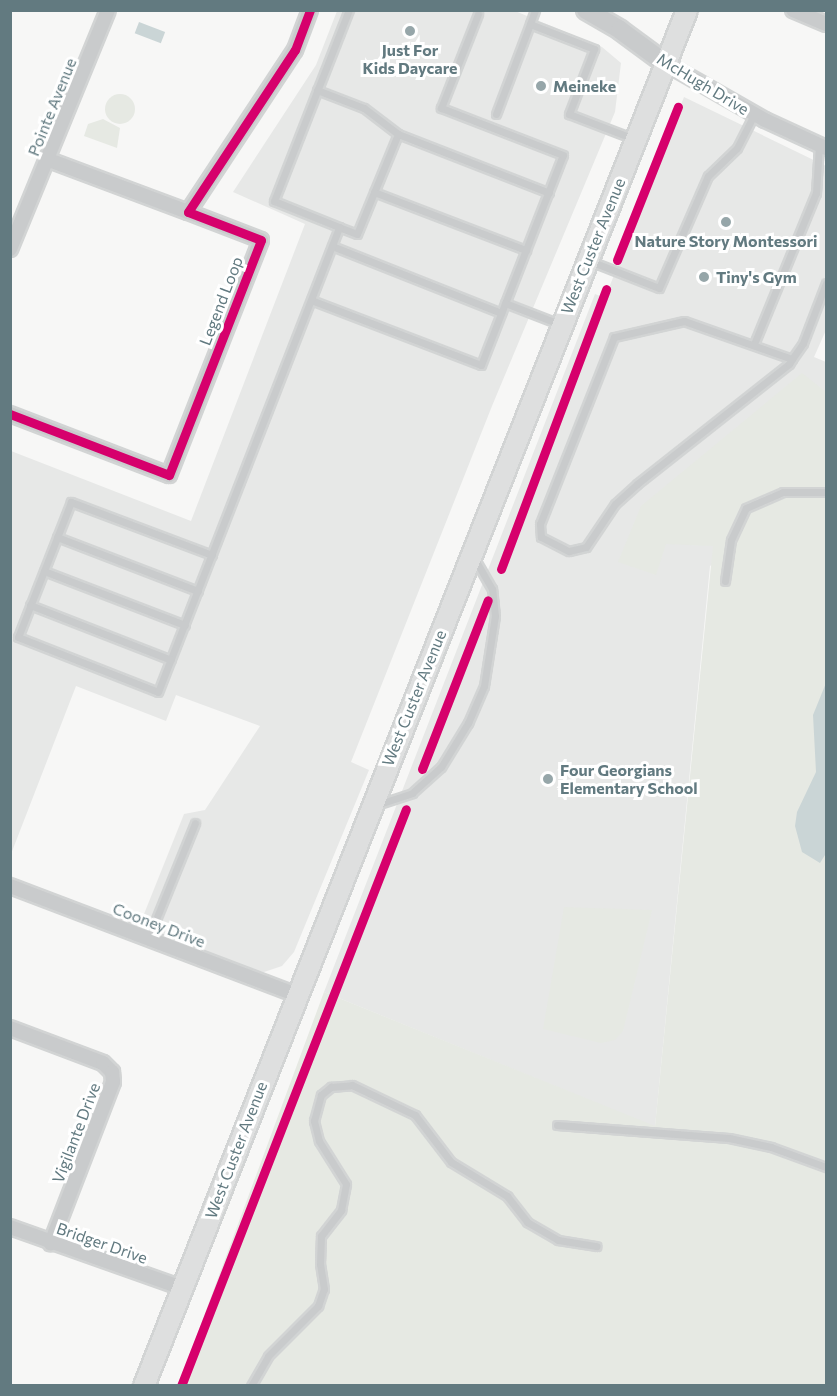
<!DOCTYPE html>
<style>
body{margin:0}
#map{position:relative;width:837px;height:1396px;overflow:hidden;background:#f7f7f6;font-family:Commissioner,sans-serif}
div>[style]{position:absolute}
.built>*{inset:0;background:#e7e8e7}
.green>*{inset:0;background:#e6e9e3}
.round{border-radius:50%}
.water>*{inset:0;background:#cad5d6;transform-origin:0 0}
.roads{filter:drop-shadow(2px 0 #d2d4d4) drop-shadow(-2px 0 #d2d4d4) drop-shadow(0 2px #d2d4d4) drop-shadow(0 -2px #d2d4d4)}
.service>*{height:7px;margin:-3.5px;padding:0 3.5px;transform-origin:3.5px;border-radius:3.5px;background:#c9cbcc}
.minor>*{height:14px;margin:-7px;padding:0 7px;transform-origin:7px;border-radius:7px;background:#c9cbcc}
.tertiary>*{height:18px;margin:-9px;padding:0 9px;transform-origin:9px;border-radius:9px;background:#c9cbcc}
.secondary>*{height:20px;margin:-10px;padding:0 10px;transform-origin:10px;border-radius:10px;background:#dedfdf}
.cycleway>*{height:9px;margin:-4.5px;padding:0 4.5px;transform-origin:4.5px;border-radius:4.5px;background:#d6006c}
.dots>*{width:16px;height:16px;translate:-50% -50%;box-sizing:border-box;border:3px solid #fff;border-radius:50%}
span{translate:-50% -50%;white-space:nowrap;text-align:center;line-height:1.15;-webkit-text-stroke:6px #fff;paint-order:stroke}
.poi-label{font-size:16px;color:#627a80;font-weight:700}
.left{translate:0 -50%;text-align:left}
.street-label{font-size:16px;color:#627a80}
.frame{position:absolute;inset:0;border:12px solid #627a80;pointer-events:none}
</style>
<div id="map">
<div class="built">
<i style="clip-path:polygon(337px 11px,515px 11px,602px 47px,621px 63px,615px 112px,492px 406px,351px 762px,369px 770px,294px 952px,282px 966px,264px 972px,246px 970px,138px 929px,184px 814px,205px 810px,260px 726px,176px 695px,166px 721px,76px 686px,11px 854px,11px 451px,191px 521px,305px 224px,233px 192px,316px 65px)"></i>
<i style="clip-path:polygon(684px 97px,826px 166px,826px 330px,814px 357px,826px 362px,826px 481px,710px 566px,655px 1127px,324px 992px,595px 294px,605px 298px)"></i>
</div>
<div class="green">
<i class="round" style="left:105px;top:94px;width:30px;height:30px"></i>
<i style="clip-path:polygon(103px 119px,120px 128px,117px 148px,84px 136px,88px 124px)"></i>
<i style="clip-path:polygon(802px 373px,826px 392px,826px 1385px,178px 1386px,324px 992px,655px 1126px,713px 546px,666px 544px,656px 575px,618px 562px,641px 506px)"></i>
<i style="clip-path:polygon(564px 907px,652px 910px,623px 1031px,615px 1040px,601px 1043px,543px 1029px)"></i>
</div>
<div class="water">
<i style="left:139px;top:22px;width:28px;height:12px;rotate:21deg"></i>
<i style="clip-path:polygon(826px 683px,826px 839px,825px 855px,820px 863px,802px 852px,795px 826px,797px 812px,816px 772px,813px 715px)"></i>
</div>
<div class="roads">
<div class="service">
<i style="left:530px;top:24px;width:15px;rotate:-70deg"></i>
<i style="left:317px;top:90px;width:50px;rotate:21deg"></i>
<i style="left:364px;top:108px;width:43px;rotate:37.4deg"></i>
<i style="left:398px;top:134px;width:108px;rotate:112.3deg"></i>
<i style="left:357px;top:234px;width:19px;rotate:-159deg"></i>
<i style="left:496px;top:114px;width:96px;rotate:-69.3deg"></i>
<i style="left:530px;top:24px;width:69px;rotate:21.3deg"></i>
<i style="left:594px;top:49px;width:70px;rotate:111deg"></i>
<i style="left:569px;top:114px;width:70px;rotate:21deg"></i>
<i style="left:398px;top:134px;width:162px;rotate:21.3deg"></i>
<i style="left:374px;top:192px;width:163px;rotate:20.9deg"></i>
<i style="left:332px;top:246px;width:182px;rotate:21.6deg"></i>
<i style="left:590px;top:261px;width:74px;rotate:21.4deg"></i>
<i style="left:659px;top:288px;width:122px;rotate:-66.4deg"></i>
<i style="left:708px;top:176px;width:40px;rotate:-44deg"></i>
<i style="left:737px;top:148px;width:38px;rotate:-63deg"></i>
<i style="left:311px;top:300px;width:182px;rotate:20.9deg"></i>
<i style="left:481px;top:365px;width:225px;rotate:-68.7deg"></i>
<i style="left:563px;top:155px;width:131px;rotate:-158.9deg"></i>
<i style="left:441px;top:108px;width:101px;rotate:-68.5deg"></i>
<i style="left:505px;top:303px;width:61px;rotate:21.1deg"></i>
<i style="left:754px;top:344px;width:163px;rotate:-67.7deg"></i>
<i style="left:816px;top:193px;width:48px;rotate:-86.4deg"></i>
<i style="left:792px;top:359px;width:114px;rotate:-160.6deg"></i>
<i style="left:684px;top:321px;width:72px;rotate:167.1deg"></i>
<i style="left:614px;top:337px;width:201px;rotate:111.6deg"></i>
<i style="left:540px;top:524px;width:13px;rotate:86deg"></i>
<i style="left:541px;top:537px;width:31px;rotate:27deg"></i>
<i style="left:569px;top:551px;width:17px;rotate:-13deg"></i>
<i style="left:586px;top:547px;width:52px;rotate:-56deg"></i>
<i style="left:615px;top:504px;width:30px;rotate:-42deg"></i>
<i style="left:637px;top:484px;width:194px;rotate:-38.3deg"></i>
<i style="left:789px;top:364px;width:6px;rotate:-59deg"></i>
<i style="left:792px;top:359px;width:19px;rotate:-55deg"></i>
<i style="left:803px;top:343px;width:64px;rotate:-69deg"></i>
<i style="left:57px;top:537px;width:151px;rotate:21deg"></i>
<i style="left:212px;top:555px;width:151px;rotate:-159.4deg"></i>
<i style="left:71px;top:502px;width:145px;rotate:111.4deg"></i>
<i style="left:18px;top:637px;width:150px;rotate:21.4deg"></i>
<i style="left:158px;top:692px;width:499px;rotate:-68.7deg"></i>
<i style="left:339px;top:227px;width:70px;rotate:-158.2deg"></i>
<i style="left:274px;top:201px;width:205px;rotate:-68.6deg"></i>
<i style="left:44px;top:571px;width:151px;rotate:21deg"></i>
<i style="left:725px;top:581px;width:41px;rotate:-81.7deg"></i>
<i style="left:731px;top:540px;width:35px;rotate:-65deg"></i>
<i style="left:746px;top:508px;width:40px;rotate:-23.4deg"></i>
<i style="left:783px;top:492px;width:43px"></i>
<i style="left:30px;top:605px;width:151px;rotate:21.3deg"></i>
<i style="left:376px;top:805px;width:38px;rotate:-18deg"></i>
<i style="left:412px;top:793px;width:39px;rotate:-42deg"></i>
<i style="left:441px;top:767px;width:52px;rotate:-58.5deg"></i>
<i style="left:468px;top:723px;width:40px;rotate:-66.6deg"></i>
<i style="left:484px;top:686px;width:71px;rotate:-81.1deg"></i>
<i style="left:495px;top:616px;width:27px;rotate:-96deg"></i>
<i style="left:492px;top:589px;width:34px;rotate:-120deg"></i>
<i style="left:148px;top:939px;width:125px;rotate:-67.9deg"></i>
<i style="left:557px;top:1125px;width:172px;rotate:4.3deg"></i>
<i style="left:729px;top:1138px;width:43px;rotate:12.1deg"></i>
<i style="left:771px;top:1147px;width:59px;rotate:20deg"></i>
<i style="left:251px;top:1386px;width:34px;rotate:-60deg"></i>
<i style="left:268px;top:1356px;width:71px;rotate:-45deg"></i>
<i style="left:318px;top:1306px;width:18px;rotate:-71deg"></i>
<i style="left:324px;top:1289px;width:25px;rotate:-99deg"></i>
<i style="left:320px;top:1264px;width:28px;rotate:-88deg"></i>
<i style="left:321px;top:1236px;width:33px;rotate:-52deg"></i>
<i style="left:341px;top:1210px;width:26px;rotate:-79deg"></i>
<i style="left:346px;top:1184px;width:51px;rotate:-122.1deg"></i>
<i style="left:319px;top:1141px;width:21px;rotate:-104deg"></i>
<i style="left:314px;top:1121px;width:27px;rotate:-75deg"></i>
<i style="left:321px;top:1095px;width:13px;rotate:-39deg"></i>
<i style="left:331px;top:1087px;width:21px;rotate:-5deg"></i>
<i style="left:352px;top:1085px;width:70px;rotate:25.5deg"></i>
<i style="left:415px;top:1115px;width:59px;rotate:52.5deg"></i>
<i style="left:451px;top:1162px;width:66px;rotate:31.3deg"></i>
<i style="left:507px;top:1196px;width:33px;rotate:52deg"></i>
<i style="left:527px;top:1222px;width:36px;rotate:30deg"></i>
<i style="left:558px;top:1240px;width:39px;rotate:9deg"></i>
</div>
<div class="minor">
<i style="left:793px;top:10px;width:36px;rotate:23deg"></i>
<i style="left:665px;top:63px;width:115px;rotate:29.7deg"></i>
<i style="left:765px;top:120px;width:67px;rotate:24.7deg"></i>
<i style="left:49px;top:160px;width:148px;rotate:20.5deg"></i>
<i style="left:10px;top:249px;width:258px;rotate:-67.7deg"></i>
<i style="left:10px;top:414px;width:170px;rotate:21deg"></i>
<i style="left:169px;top:475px;width:252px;rotate:-68.6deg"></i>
<i style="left:261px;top:240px;width:78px;rotate:-159deg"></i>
<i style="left:188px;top:212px;width:194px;rotate:-56.6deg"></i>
<i style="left:295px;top:50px;width:43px;rotate:-69.4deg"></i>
<i style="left:10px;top:886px;width:307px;rotate:20.8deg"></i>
<i style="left:10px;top:1028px;width:99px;rotate:20.6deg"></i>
<i style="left:103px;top:1063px;width:13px;rotate:45deg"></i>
<i style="left:112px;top:1072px;width:10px;rotate:84deg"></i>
<i style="left:113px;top:1082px;width:173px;rotate:111.1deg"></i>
<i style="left:10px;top:1227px;width:182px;rotate:19.5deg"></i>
</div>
<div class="tertiary">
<i style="left:586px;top:10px;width:39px;rotate:30deg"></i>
<i style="left:620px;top:30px;width:56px;rotate:36.3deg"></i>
</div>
<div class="secondary">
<i style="left:144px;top:1386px;width:1479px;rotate:-68.46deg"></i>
</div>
</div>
<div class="cycleway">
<i style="left:617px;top:260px;width:165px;rotate:-68.3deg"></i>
<i style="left:10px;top:414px;width:170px;rotate:21deg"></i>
<i style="left:169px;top:475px;width:252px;rotate:-68.6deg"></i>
<i style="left:261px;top:240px;width:78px;rotate:-159deg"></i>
<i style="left:188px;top:212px;width:194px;rotate:-56.6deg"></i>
<i style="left:295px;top:50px;width:43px;rotate:-69.4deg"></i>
<i style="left:501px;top:569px;width:299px;rotate:-69.4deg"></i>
<i style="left:422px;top:769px;width:181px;rotate:-68.7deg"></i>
<i style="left:181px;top:1386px;width:619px;rotate:-68.7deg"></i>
</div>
<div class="dots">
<i style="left:410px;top:31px;background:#96a6a9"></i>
<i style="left:541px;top:86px;background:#96a6a9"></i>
<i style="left:726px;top:222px;background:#96a6a9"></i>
<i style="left:704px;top:277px;background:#96a6a9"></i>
<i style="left:548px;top:779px;background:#96a6a9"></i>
</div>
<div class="poi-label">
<span style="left:410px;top:59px">Just For<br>Kids Daycare</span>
<span class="left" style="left:553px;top:86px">Meineke</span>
<span style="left:726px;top:241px">Nature Story Montessori</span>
<span class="left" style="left:716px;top:277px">Tiny's Gym</span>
<span class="left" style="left:560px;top:779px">Four Georgians<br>Elementary School</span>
</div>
<div class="street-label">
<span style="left:703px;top:84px;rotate:31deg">McHugh Drive</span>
<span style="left:52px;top:107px;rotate:-68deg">Pointe Avenue</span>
<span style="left:593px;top:246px;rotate:-68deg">West Custer Avenue</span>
<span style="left:221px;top:301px;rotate:-69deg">Legend Loop</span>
<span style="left:414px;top:698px;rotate:-68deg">West Custer Avenue</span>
<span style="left:159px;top:925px;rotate:21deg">Cooney Drive</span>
<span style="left:76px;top:1133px;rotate:-69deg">Vigilante Drive</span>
<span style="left:236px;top:1150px;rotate:-69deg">West Custer Avenue</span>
<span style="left:102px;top:1243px;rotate:19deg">Bridger Drive</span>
</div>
<div class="frame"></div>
</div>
